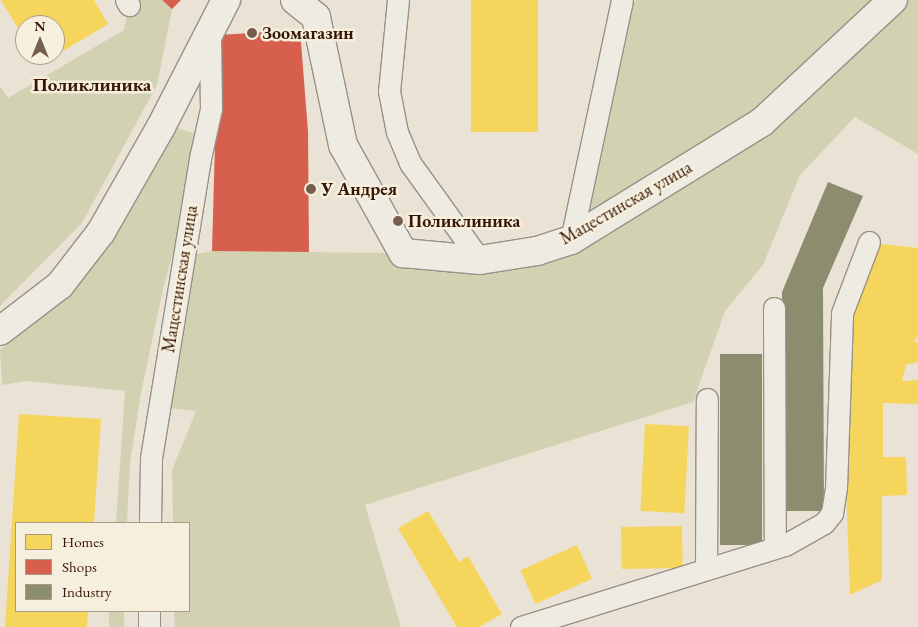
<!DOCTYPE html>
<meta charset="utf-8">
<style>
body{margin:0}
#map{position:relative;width:918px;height:627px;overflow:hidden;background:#eae3d5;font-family:"EB Garamond",serif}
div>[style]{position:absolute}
.green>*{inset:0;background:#d2d2b2;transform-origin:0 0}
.homes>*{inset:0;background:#f6d55c;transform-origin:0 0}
.shops>*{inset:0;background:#d6604d}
.industry>*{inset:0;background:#8c8c6e;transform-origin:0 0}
.roads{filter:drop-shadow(1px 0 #999086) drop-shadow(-1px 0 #999086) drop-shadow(0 1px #999086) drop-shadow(0 -1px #999086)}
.service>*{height:21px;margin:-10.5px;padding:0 10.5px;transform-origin:10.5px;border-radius:10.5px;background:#eeebe3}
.minor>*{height:28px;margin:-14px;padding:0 14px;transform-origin:14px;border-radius:14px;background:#eeebe3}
.dots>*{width:14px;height:14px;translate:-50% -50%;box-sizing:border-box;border:2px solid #f7efde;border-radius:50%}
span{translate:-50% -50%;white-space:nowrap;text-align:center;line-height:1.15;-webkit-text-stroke:5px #f7efde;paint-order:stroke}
.poi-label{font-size:18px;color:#371704;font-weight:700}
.left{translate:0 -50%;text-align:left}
.street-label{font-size:18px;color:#371704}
.neighbourhood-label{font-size:19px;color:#371704;font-weight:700}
.legend{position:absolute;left:15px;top:522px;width:175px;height:90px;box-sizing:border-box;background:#f7efde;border:1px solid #aa9987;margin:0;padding:6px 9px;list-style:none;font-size:15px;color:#371704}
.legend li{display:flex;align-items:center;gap:10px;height:25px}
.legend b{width:25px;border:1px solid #aa9987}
.north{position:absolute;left:15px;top:15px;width:50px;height:50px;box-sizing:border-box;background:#f7efde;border:1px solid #aa9987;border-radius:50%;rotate:0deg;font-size:14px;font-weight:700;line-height:20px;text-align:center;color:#371704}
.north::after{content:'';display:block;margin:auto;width:18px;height:22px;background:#765e4d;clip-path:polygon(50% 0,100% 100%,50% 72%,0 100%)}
</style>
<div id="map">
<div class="green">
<i style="clip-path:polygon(126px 0,162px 0,172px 9px,157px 85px,82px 223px,0 306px,0 86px,8px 98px,124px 30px,129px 5px)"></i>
<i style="clip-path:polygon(637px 0,918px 0,918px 154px,855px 117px,800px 175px,763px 265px,725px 311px,693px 402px,365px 505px,401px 627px,175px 627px,174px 611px,189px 611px,189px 523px,173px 523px,172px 470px,196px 411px,161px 407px,184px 257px,212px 251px,403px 253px,571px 240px,620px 12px)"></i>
<i style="clip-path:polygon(175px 127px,205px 137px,163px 289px,141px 393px,130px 463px,127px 523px,116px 523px,125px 391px,27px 381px,2px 385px,0 350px,89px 269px)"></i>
<i style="left:109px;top:611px;width:15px;height:16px"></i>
</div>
<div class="homes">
<i style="clip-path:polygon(1px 0,94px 0,108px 24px,40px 65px,34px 55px,55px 55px,55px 25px,25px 25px,25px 40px)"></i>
<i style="left:471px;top:0;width:67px;height:132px"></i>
<i style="clip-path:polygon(875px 243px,918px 248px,918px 336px,913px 342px,918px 342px,918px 362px,906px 365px,902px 381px,918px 380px,918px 404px,883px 403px,883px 457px,906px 457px,907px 495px,882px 496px,882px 580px,850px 595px,845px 460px,848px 322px)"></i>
<i style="clip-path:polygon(19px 414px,101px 419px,94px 523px,16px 523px,16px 611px,88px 611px,87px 627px,5px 627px)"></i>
<i style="left:645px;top:424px;width:44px;height:87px;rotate:3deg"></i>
<i style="clip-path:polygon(428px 511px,459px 562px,468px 556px,502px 614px,479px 627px,457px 627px,398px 528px)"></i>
<i style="left:682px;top:526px;width:42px;height:61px;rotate:89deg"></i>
<i style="left:577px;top:545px;width:37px;height:62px;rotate:66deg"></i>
</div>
<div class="shops">
<i style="clip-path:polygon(162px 0,181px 0,172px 9px)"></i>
<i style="clip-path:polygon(300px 30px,308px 131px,309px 252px,212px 251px,218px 35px)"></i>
</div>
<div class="industry">
<i style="clip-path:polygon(828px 182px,863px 196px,823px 288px,824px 511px,782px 511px,782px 292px)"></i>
<i style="left:762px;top:354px;width:191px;height:42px;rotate:90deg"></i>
</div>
<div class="roads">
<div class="service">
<i style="left:126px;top:0;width:6px;rotate:59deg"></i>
<i style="left:398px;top:0;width:91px;rotate:95.6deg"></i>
<i style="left:389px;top:91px;width:42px;rotate:79deg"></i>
<i style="left:397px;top:132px;width:34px;rotate:67deg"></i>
<i style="left:410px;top:163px;width:120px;rotate:54.2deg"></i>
<i style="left:571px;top:240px;width:245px;rotate:-78deg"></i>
<i style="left:774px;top:308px;width:240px;rotate:89.8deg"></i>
<i style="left:150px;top:523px;width:65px;rotate:-89.1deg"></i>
<i style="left:151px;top:458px;width:308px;rotate:-80.7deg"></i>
<i style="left:201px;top:154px;width:46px;rotate:-77.5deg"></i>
<i style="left:211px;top:109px;width:73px;rotate:-90.8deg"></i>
<i style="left:706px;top:569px;width:170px;rotate:-89.7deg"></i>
<i style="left:149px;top:627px;width:16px;rotate:-90deg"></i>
<i style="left:521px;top:627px;width:276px;rotate:-17.3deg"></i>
<i style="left:785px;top:545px;width:45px;rotate:-29.4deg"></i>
<i style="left:824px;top:523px;width:13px;rotate:-51deg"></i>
<i style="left:832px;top:513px;width:25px;rotate:-81deg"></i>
<i style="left:836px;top:488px;width:175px;rotate:-88deg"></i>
<i style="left:842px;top:313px;width:76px;rotate:-69.2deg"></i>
</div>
<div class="minor">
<i style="left:295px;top:0;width:27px;rotate:39deg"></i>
<i style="left:316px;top:17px;width:131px;rotate:78.1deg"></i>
<i style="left:343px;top:145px;width:124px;rotate:60.9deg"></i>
<i style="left:403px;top:253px;width:77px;rotate:5.2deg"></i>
<i style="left:480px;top:260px;width:58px;rotate:-9deg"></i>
<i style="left:537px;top:251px;width:36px;rotate:-18deg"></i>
<i style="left:571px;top:240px;width:225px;rotate:-31.7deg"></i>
<i style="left:762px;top:122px;width:179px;rotate:-43deg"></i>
<i style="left:0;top:331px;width:76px;rotate:-37.5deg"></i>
<i style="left:60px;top:285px;width:67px;rotate:-52.3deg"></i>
<i style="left:101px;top:232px;width:121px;rotate:-60.3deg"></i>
<i style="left:161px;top:127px;width:143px;rotate:-62.9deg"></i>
</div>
</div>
<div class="dots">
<i style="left:252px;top:33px;background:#765e4d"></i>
<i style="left:311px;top:189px;background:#765e4d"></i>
<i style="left:398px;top:221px;background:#765e4d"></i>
</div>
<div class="poi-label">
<span class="left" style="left:262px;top:33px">Зоомагазин</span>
<span class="left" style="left:321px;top:189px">У Андрея</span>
<span class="left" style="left:408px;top:221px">Поликлиника</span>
</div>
<div class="street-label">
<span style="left:626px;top:203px;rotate:-30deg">Мацестинская улица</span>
<span style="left:180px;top:279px;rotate:-81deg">Мацестинская улица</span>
</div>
<div class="neighbourhood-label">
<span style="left:92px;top:85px">Поликлиника</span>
</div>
<ul class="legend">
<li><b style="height:14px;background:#f6d55c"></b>Homes</li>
<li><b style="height:14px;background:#d6604d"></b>Shops</li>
<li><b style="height:14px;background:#8c8c6e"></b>Industry</li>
</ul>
<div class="north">N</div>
</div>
